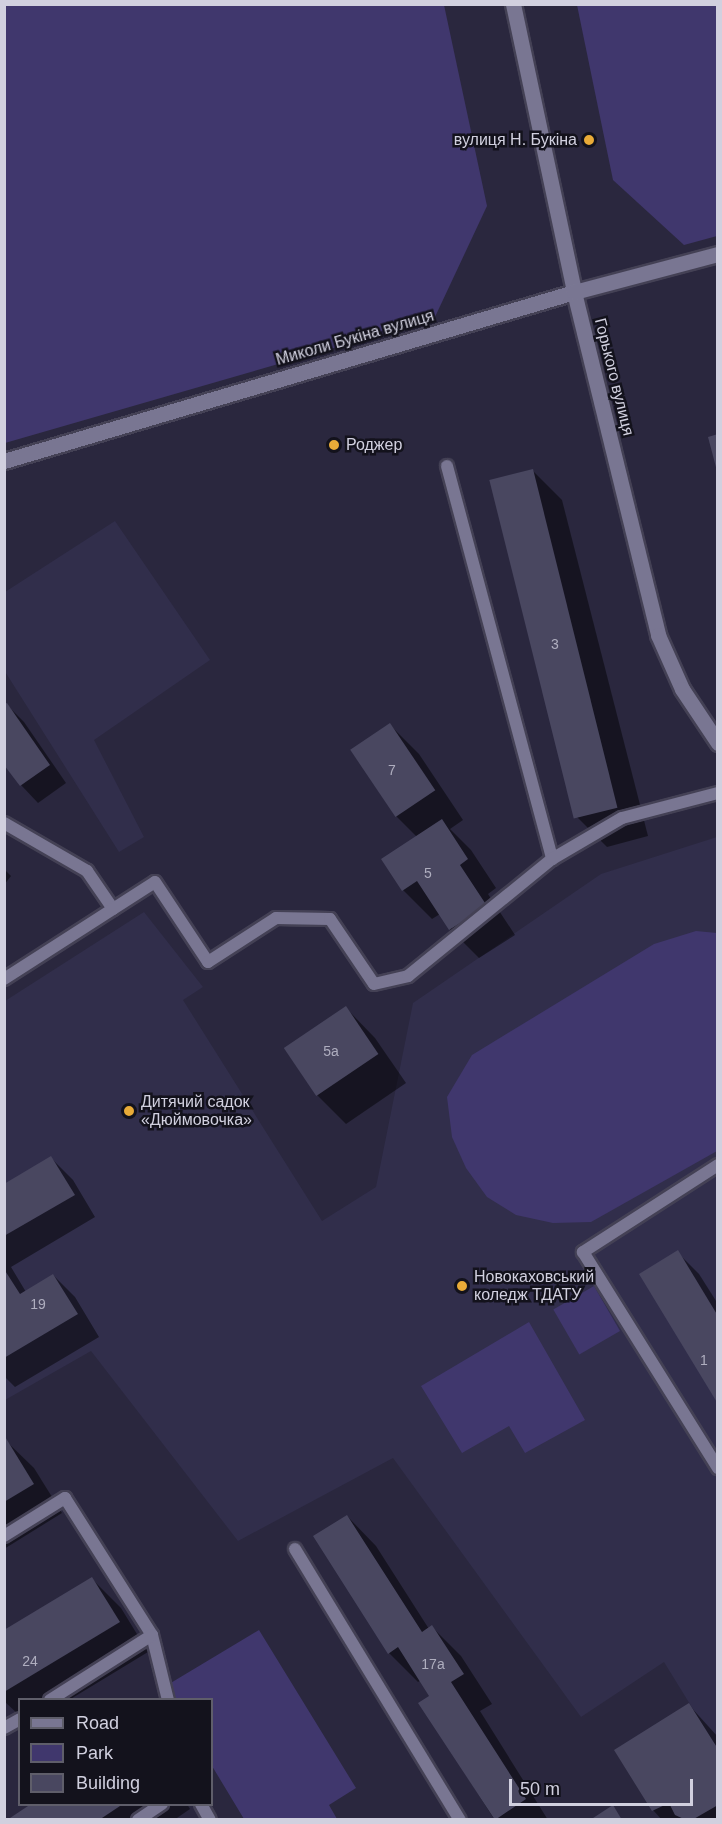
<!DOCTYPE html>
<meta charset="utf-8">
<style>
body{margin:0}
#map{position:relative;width:722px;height:1824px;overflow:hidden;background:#2a273e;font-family:Helvetica,sans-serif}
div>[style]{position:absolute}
.built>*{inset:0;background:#312e4b}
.green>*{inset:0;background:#40376d;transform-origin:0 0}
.shadow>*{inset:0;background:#0007}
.building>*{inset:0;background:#494760;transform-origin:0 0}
.roads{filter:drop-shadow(2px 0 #444155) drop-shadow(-2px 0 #444155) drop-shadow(0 2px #444155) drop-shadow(0 -2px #444155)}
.service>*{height:12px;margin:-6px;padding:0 6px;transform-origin:6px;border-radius:6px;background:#797692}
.minor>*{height:15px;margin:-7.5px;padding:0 7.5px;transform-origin:7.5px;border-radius:7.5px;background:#797692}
.tertiary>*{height:15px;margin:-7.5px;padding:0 7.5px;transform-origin:7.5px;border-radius:7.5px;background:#797692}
.dots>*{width:16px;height:16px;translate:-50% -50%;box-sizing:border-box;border:3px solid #13121c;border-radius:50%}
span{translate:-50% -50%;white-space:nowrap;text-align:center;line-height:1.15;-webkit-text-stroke:5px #13121c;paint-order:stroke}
.number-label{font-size:14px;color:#afaebf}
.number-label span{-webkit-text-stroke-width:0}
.poi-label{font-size:16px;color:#d1d0df}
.right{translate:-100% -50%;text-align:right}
.left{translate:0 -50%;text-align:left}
.street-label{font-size:16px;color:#d1d0df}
.frame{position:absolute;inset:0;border:6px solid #d1d0df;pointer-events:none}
.legend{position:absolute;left:18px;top:1698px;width:195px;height:108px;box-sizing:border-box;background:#13121c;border:2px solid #5f5e6a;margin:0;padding:8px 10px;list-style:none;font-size:18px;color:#d1d0df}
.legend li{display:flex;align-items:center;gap:12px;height:30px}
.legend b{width:30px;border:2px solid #5f5e6a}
.scale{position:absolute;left:509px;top:1779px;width:184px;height:27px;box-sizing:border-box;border:3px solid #d1d0df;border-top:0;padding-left:8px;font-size:18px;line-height:21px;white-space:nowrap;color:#d1d0df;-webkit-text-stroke:4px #13121c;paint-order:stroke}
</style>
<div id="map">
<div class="built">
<i style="clip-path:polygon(115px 521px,210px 660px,94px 740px,144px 837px,119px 852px,4px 670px,5px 592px)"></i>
<i style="clip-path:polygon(717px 837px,717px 1748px,664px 1662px,581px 1717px,393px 1458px,238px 1541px,91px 1351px,5px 1400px,5px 1001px,144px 912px,203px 987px,183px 1000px,322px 1221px,376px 1187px,413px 1003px,601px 874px)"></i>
</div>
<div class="green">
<i style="clip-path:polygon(5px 4px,444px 5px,487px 206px,434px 319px,5px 443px)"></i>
<i style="clip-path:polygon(577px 5px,717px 5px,717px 236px,684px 245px,613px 180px)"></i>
<i style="clip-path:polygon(696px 931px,717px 933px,717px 1151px,591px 1222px,553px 1223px,516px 1215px,487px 1197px,466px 1168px,452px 1137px,447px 1097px,472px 1055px,654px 944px)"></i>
<i style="left:594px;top:1286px;width:52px;height:47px;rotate:60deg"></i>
<i style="clip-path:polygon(529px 1322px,585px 1420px,525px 1453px,509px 1426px,462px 1453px,421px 1386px)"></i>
<i style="clip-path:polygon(259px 1630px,356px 1788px,329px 1805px,337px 1819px,244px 1819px,212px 1766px,212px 1700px,172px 1699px,164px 1687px)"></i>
</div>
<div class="shadow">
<i style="clip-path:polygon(533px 471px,562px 500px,648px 836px,607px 847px,577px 817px)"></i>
<i style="clip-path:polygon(7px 705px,24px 722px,66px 783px,38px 803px,21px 785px)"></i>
<i style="clip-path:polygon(390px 725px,419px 754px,463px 820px,450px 829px,471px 850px,496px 888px,488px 894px,515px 935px,479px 958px,450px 929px,440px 914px,432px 919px,403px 890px,417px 837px,396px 816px,352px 750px)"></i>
<i style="clip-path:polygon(4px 869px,11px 876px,4px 885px)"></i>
<i style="clip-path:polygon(346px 1008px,375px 1038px,406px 1083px,346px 1124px,317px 1095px)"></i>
<i style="clip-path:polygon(51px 1158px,73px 1180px,95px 1217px,11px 1267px,26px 1292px,53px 1275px,75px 1297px,99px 1337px,15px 1387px,4px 1376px,4px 1186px)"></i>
<i style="clip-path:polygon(677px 1252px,699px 1274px,718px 1304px,718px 1401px)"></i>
<i style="clip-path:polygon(4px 1439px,34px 1468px,62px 1513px,4px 1549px)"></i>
<i style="clip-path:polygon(347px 1516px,376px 1546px,429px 1629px,432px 1627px,461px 1656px,492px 1704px,480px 1711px,548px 1820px,494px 1819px,420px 1703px,431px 1696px,421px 1680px,418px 1682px,389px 1653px)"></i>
<i style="clip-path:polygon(92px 1579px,121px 1608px,148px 1652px,69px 1700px,20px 1700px,20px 1716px,4px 1701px,4px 1632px)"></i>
<i style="clip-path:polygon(689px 1705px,718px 1737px,718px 1820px,662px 1820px,653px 1810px)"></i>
<i style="clip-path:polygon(34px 1804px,187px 1804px,190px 1809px,174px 1820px,10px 1820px)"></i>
</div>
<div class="building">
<i style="clip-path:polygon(718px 434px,718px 471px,717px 471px,708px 437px)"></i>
<i style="left:533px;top:469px;width:349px;height:45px;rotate:76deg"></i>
<i style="clip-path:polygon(7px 703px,50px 765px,20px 786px,4px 765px,4px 704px)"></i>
<i style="left:390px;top:723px;width:81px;height:48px;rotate:56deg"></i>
<i style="clip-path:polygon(442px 819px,468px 859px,460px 865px,487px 906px,449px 930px,417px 881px,402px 891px,381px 859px)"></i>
<i style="left:346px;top:1006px;width:58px;height:75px;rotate:56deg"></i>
<i style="clip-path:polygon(51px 1156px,75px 1195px,4px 1236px,4px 1184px)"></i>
<i style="clip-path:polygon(678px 1250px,718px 1316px,718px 1404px,639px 1274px)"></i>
<i style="clip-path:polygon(4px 1269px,20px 1294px,53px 1274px,78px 1314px,4px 1358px)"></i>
<i style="clip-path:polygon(4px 1435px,34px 1484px,4px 1502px)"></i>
<i style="clip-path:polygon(347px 1515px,422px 1632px,432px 1625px,464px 1674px,451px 1682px,526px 1799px,495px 1820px,418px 1703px,429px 1696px,398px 1647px,388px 1654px,313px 1536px)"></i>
<i style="clip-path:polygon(92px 1577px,120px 1622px,4px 1692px,4px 1630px)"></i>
<i style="clip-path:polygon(689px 1703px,718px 1749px,718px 1805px,692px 1820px,686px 1820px,675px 1815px,669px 1803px,652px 1811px,614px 1750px)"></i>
<i style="clip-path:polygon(31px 1804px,123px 1804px,99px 1820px,7px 1820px)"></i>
<i style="clip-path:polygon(613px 1805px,622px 1820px,590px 1820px)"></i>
</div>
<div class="roads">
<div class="service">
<i style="left:447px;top:466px;width:407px;rotate:75deg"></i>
<i style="left:4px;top:823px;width:96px;rotate:30deg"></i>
<i style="left:87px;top:871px;width:46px;rotate:55.6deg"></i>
<i style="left:4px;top:979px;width:179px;rotate:-32.7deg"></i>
<i style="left:155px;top:882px;width:96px;rotate:56.5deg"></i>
<i style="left:208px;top:962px;width:81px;rotate:-32.9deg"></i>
<i style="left:276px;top:918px;width:54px;rotate:1.1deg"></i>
<i style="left:330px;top:919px;width:78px;rotate:55.9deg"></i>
<i style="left:374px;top:984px;width:35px;rotate:-13deg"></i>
<i style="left:408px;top:976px;width:186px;rotate:-39.1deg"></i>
<i style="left:552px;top:859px;width:81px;rotate:-30.4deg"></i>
<i style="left:622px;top:818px;width:99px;rotate:-14.6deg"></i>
<i style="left:718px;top:1165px;width:161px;rotate:147.2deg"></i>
<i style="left:583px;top:1252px;width:255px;rotate:58deg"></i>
<i style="left:4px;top:1536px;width:72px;rotate:-31.9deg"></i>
<i style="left:65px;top:1498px;width:162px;rotate:57.6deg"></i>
<i style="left:152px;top:1635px;width:67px;rotate:76.2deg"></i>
<i style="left:295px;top:1549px;width:317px;rotate:58.7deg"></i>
<i style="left:50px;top:1700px;width:121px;rotate:-32.5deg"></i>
<i style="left:4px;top:1728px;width:18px;rotate:-29deg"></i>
<i style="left:201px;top:1804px;width:18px;rotate:61deg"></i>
<i style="left:138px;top:1820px;width:29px;rotate:-34deg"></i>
</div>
<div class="minor">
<i style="left:513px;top:4px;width:294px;rotate:78deg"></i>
<i style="left:574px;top:292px;width:353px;rotate:76.2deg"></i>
<i style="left:658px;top:635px;width:59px;rotate:66deg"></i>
<i style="left:682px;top:689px;width:65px;rotate:56.3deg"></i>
</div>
<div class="tertiary">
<i style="left:4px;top:461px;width:595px;rotate:-16.51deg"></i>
<i style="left:574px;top:292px;width:149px;rotate:-14.8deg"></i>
</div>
</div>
<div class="dots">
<i style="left:589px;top:140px;background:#e9ab38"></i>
<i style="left:334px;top:445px;background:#e9ab38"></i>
<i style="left:129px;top:1111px;background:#e9ab38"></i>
<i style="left:462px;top:1286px;background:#e9ab38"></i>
</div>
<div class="number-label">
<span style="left:555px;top:644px">3</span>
<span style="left:392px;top:770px">7</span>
<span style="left:428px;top:873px">5</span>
<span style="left:331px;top:1051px">5а</span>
<span style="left:38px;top:1304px">19</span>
<span style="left:704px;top:1360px">1</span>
<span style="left:30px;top:1661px">24</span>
<span style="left:433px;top:1664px">17а</span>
</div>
<div class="poi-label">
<span class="right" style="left:577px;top:140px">вулиця Н. Букіна</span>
<span class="left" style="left:346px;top:445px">Роджер</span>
<span class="left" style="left:141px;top:1111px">Дитячий садок<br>«Дюймовочка»</span>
<span class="left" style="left:474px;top:1286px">Новокаховський<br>коледж ТДАТУ</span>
</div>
<div class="street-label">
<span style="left:355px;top:338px;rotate:-16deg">Миколи Букіна вулиця</span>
<span style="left:614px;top:377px;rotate:76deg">Горького вулиця</span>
</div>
<div class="frame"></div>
<ul class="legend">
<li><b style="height:8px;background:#797692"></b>Road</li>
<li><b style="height:16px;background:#40376d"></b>Park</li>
<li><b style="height:16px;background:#494760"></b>Building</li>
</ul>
<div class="scale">50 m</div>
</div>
